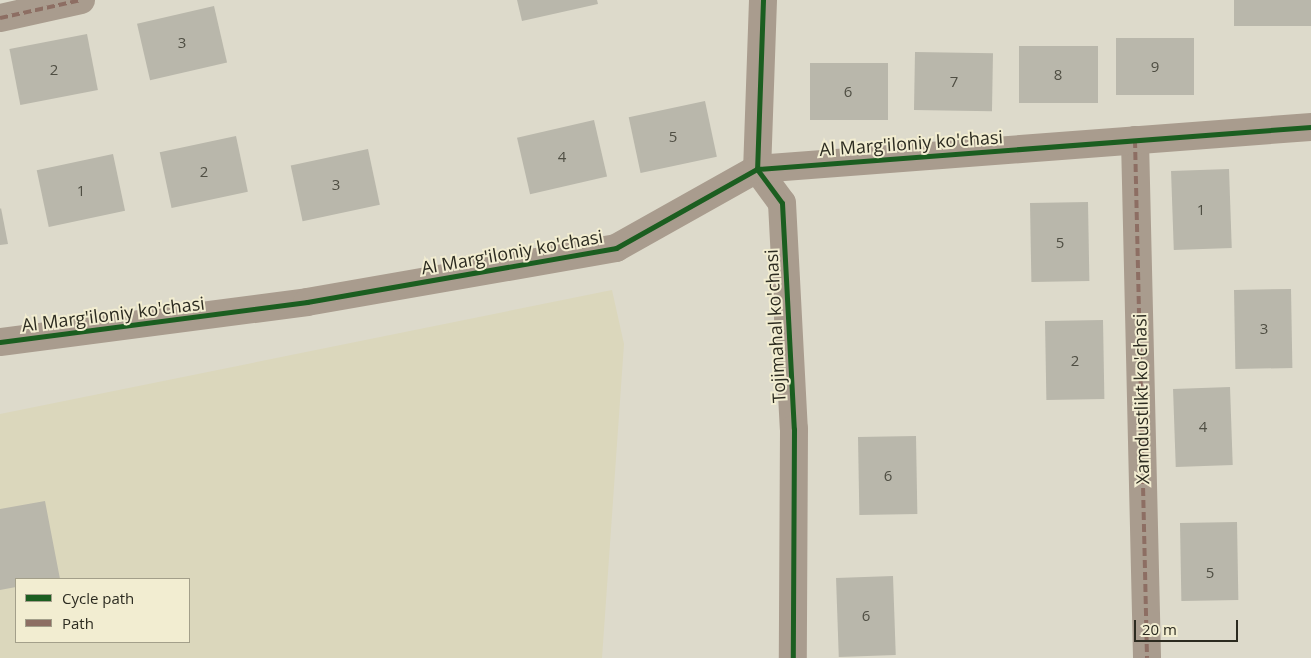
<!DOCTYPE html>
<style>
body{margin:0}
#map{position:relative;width:1311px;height:658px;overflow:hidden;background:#dddacb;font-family:"Open Sans",sans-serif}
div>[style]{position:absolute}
.built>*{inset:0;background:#dbd7bc}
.building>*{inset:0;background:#b9b7ab;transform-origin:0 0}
.minor>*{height:28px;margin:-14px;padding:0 14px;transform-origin:14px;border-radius:14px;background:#a99c8e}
.quiet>*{height:4px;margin-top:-2px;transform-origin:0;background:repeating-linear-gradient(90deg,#8d6e63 0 8px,transparent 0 12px)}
.cycleway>*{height:5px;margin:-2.5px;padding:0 2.5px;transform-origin:2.5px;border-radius:2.5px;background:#1b5e20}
span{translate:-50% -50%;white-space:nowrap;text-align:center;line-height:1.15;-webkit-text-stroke:4px #f2edd1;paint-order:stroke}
.number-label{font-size:15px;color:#4f4e43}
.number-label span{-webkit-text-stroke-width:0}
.street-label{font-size:18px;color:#2c2b20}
.legend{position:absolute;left:15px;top:578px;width:175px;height:65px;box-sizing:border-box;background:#f2edd1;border:1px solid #a39f8a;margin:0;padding:6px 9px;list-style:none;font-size:15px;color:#2c2b20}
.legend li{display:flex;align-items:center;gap:10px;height:25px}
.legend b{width:25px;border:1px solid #a39f8a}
.scale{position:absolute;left:1134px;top:620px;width:104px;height:22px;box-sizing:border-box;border:2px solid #2c2b20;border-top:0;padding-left:6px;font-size:15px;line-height:18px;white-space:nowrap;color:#2c2b20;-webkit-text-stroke:4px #f2edd1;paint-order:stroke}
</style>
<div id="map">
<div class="built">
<i style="clip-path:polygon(evenodd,612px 290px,624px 344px,602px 658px,0 658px,0 414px,612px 290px,16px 579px,189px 579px,189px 642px,16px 642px,16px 579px)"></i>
</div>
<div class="building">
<i style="clip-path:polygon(517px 0,597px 0,598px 4px,522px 21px)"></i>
<i style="left:1234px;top:0;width:77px;height:26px"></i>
<i style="left:214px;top:6px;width:58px;height:79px;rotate:77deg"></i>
<i style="left:87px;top:34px;width:57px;height:79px;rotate:79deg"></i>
<i style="left:1116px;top:38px;width:78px;height:57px"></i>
<i style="left:1019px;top:46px;width:79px;height:57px"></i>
<i style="left:915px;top:52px;width:78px;height:58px;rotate:1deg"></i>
<i style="left:810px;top:63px;width:78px;height:57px"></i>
<i style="left:705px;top:101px;width:57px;height:78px;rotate:78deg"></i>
<i style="left:594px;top:120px;width:58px;height:79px;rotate:77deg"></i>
<i style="left:236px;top:136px;width:57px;height:78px;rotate:78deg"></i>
<i style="left:368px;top:149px;width:57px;height:79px;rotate:78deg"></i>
<i style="left:113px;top:154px;width:58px;height:78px;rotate:78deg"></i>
<i style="left:1229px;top:169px;width:79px;height:58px;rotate:88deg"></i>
<i style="left:1088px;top:202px;width:79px;height:58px;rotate:89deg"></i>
<i style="clip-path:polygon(1px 208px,8px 244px,0 245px,0 209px)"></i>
<i style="left:1291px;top:289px;width:79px;height:57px;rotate:89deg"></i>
<i style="left:1103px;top:320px;width:79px;height:58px;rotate:89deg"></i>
<i style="left:1230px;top:387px;width:78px;height:57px;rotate:88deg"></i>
<i style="left:916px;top:436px;width:78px;height:58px;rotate:89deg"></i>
<i style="clip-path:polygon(45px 501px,60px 579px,16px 579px,16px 587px,0 590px,0 509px)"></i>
<i style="left:1237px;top:522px;width:78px;height:57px;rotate:89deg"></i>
<i style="left:893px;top:576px;width:79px;height:57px;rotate:88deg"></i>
</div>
<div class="minor">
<i style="left:763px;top:0;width:169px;rotate:92deg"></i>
<i style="left:757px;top:169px;width:42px;rotate:53.7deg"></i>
<i style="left:782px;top:203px;width:226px;rotate:87deg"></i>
<i style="left:794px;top:429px;width:229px;rotate:90.3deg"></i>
<i style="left:0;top:18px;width:83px;rotate:-12.5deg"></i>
<i style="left:1135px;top:140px;width:518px;rotate:88.67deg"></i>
<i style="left:0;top:342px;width:310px;rotate:-7.4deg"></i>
<i style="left:307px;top:302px;width:314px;rotate:-9.9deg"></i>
<i style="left:616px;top:248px;width:162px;rotate:-29.3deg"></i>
<i style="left:757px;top:169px;width:556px;rotate:-4.34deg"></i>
</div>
<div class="quiet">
<i style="left:0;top:18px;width:83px;rotate:-12.5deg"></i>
<i style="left:1135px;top:140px;width:518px;rotate:88.67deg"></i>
</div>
<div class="cycleway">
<i style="left:763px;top:0;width:169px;rotate:92deg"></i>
<i style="left:757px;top:169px;width:42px;rotate:53.7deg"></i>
<i style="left:782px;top:203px;width:226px;rotate:87deg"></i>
<i style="left:794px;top:429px;width:229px;rotate:90.3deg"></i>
<i style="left:0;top:342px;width:310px;rotate:-7.4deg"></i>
<i style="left:307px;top:302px;width:314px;rotate:-9.9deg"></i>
<i style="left:616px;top:248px;width:162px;rotate:-29.3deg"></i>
<i style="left:757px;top:169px;width:556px;rotate:-4.34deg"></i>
</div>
<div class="number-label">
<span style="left:182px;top:43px">3</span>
<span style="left:1155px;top:67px">9</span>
<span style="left:54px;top:70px">2</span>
<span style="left:1058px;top:75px">8</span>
<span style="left:954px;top:82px">7</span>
<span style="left:848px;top:92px">6</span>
<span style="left:673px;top:137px">5</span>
<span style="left:562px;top:157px">4</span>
<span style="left:204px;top:172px">2</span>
<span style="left:336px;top:185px">3</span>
<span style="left:81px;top:191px">1</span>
<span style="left:1201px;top:210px">1</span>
<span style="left:1060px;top:243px">5</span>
<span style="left:1264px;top:329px">3</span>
<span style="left:1075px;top:361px">2</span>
<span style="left:1203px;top:427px">4</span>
<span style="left:888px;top:476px">6</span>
<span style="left:1210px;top:573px">5</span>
<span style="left:866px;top:616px">6</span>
</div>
<div class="street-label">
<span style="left:911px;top:143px;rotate:-4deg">Al Marg'iloniy ko'chasi</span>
<span style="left:512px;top:252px;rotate:-10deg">Al Marg'iloniy ko'chasi</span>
<span style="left:113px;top:314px;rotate:-7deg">Al Marg'iloniy ko'chasi</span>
<span style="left:775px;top:326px;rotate:-93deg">Tojimahal ko'chasi</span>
<span style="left:1141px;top:399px;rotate:-91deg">Xamdustlikt ko'chasi</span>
</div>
<ul class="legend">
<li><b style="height:6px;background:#1b5e20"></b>Cycle path</li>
<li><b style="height:6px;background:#8d6e63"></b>Path</li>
</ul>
<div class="scale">20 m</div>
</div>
